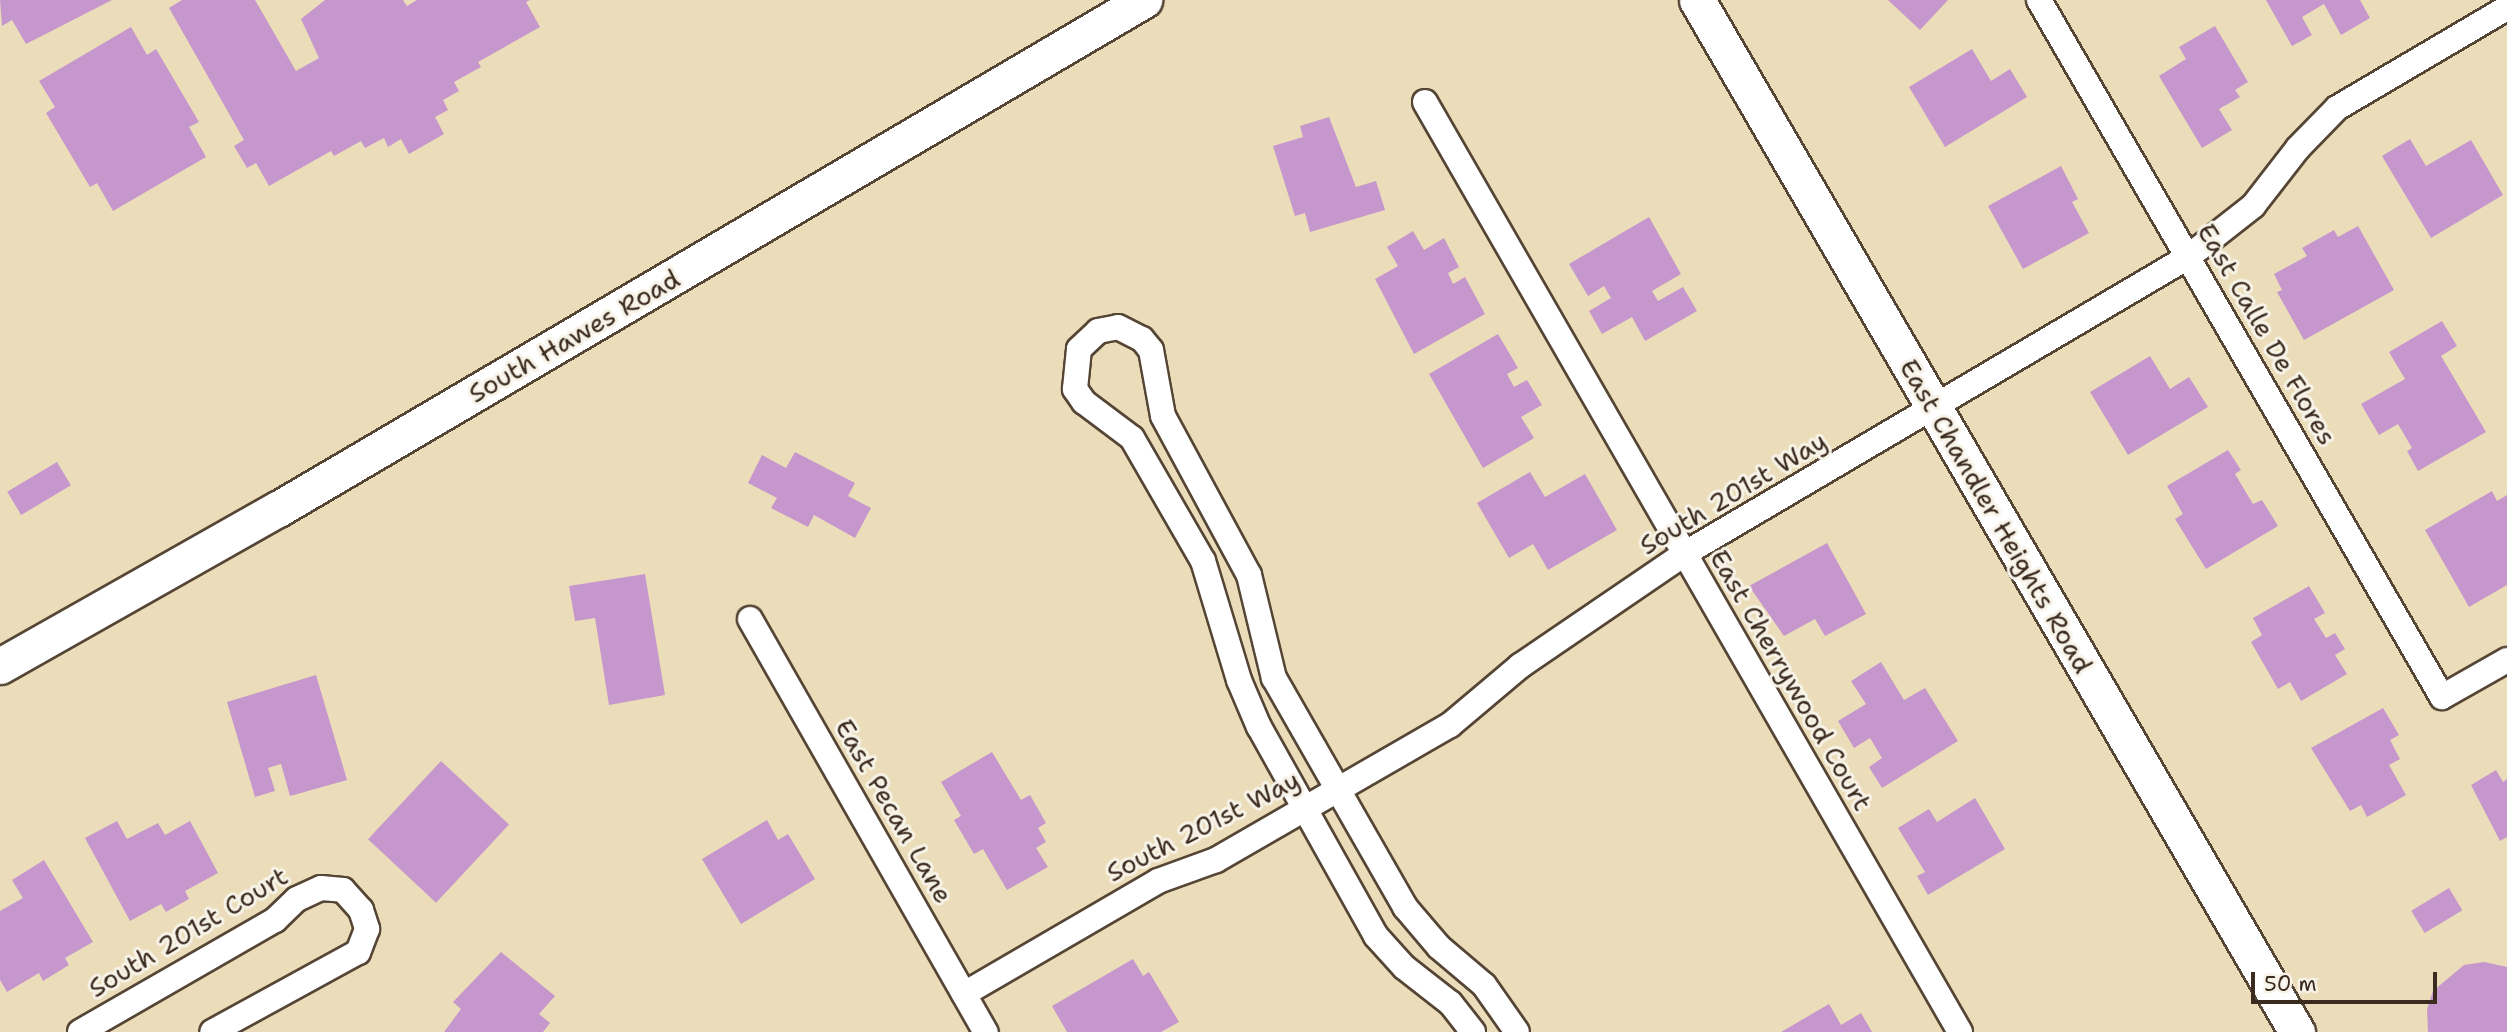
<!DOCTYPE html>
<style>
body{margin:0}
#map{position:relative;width:2507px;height:1032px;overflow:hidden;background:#ebddb9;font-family:"Shantell Sans",sans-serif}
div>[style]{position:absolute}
.building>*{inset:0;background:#c697cc;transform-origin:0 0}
.roads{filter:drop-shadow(2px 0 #554535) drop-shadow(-2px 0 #554535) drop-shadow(0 2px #554535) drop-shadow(0 -2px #554535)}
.street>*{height:24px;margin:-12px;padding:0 12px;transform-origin:12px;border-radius:12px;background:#fff}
.secondary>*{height:35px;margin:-17.5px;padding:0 17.5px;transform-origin:17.5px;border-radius:17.5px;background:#fff}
span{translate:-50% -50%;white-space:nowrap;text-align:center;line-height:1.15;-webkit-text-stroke:6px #f7f3e8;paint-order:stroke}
.street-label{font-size:26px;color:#3b2a1e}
.scale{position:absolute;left:2251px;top:972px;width:186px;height:32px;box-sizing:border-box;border:4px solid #3b2a1e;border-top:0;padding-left:9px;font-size:21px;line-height:24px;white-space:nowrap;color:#3b2a1e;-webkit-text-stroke:5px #f7f3e8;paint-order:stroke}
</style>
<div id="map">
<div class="building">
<i style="clip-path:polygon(0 0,112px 0,26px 44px,12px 20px,2px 26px)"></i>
<i style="clip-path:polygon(182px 0,255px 0,296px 71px,319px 58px,301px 19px,325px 0,403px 0,407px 6px,417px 0,530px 0,526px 2px,540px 27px,478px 62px,481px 67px,454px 82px,459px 91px,443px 100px,448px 110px,435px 117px,444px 134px,409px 154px,401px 139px,388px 147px,384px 138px,365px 148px,361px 141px,334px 156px,331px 151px,269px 186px,256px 163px,247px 168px,234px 146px,244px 140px,169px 8px)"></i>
<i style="clip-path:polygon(1888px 0,1948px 0,1920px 30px)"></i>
<i style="clip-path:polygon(2266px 0,2360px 0,2370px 18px,2341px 35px,2324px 4px,2302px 17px,2312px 35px,2292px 46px)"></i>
<i style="clip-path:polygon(2215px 26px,2248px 82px,2235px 90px,2240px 97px,2219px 109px,2232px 130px,2202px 148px,2159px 76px,2186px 59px,2179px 47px)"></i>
<i style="clip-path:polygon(131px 27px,147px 55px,156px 49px,199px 122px,189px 127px,206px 157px,113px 211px,97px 183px,90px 187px,46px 113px,55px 107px,39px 81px)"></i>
<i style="clip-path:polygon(1972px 49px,1991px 81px,2010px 69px,2027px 97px,1945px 147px,1909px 87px)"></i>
<i style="clip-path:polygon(1329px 117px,1356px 187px,1376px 181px,1385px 210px,1310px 232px,1305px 213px,1295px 216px,1273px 146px,1303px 137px,1300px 126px)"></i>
<i style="clip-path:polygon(2410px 139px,2426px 166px,2471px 140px,2503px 195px,2431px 238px,2382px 156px)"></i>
<i style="clip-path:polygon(2061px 166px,2078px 199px,2072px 202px,2089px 233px,2023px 269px,1988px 206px)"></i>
<i style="clip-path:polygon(1649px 217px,1681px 274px,1652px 291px,1658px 301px,1683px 287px,1697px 311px,1645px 341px,1632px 317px,1602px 334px,1589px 311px,1611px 298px,1604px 286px,1588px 296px,1569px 264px)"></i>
<i style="clip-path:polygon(2358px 226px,2394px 290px,2304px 340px,2277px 292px,2282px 290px,2274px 274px,2307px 256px,2302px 248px,2334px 230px,2338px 237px)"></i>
<i style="clip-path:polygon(1413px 231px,1424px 250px,1444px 238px,1459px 267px,1448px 273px,1453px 284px,1465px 277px,1485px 314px,1414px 354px,1375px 279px,1398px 266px,1387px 247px)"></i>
<i style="clip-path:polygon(2442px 321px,2457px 346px,2441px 356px,2486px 432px,2418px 471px,2407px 451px,2412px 448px,2398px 424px,2379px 435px,2361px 404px,2405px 379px,2389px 352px)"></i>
<i style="clip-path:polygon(1498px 334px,1518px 368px,1507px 374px,1514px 387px,1527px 380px,1542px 405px,1521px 417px,1534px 438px,1483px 468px,1429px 374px)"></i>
<i style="clip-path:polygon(2150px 356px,2170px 389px,2189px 377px,2208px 407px,2128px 455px,2090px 392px)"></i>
<i style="clip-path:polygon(2228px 450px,2241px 470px,2235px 474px,2253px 504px,2262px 500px,2278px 526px,2206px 569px,2175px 519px,2183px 514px,2167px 486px)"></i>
<i style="clip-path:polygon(795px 452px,855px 483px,848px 496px,871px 508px,855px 538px,814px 515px,808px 527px,771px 508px,777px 498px,748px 483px,762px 455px,786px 468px)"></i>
<i style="left:57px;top:462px;width:27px;height:58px;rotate:59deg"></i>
<i style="clip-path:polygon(1530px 472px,1545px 497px,1585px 474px,1617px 530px,1548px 570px,1533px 544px,1509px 558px,1477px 503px)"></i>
<i style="clip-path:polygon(2492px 491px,2497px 501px,2507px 495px,2507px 585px,2469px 607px,2425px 530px)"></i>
<i style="clip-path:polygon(1827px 543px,1866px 614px,1825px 636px,1815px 619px,1784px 636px,1749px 586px)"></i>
<i style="clip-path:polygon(645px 574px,665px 695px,609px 705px,595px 618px,575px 621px,569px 586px)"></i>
<i style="clip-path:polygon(2309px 586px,2325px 613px,2314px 619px,2326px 638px,2335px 633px,2345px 649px,2335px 655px,2347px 674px,2301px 701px,2290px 682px,2278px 689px,2251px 642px,2262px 635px,2253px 618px)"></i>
<i style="clip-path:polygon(1881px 662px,1904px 700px,1925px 688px,1958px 741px,1882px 788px,1869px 767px,1882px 758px,1870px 738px,1854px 748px,1838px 721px,1866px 704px,1851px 681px)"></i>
<i style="clip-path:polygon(316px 675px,347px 780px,290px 796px,281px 764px,268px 768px,275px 791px,255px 797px,227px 702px)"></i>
<i style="clip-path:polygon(2383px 708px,2399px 735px,2390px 740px,2400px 759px,2389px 765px,2406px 795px,2367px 817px,2361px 805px,2350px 811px,2311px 748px)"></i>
<i style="clip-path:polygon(992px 752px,1021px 800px,1030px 795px,1046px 823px,1038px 828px,1046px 842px,1036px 848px,1048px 867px,1007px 890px,983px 849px,974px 854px,954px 820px,961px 816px,941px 782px)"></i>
<i style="left:441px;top:761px;width:93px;height:107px;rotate:43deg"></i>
<i style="clip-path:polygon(2496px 770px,2503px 782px,2507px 779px,2507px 837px,2500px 841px,2471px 785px)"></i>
<i style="clip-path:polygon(1975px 798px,2005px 849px,1928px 895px,1917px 876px,1925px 872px,1898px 828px,1929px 809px,1937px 822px)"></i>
<i style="clip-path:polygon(767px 820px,778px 840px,788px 834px,815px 879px,741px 924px,702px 859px)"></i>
<i style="clip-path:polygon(117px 821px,127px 839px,158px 823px,165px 835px,190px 821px,218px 873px,185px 891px,189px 899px,166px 912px,161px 904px,130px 921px,85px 838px)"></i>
<i style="clip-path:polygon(44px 860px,93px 942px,65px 958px,69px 965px,43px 981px,39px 973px,7px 992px,0 980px,0 911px,23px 898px,12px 880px)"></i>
<i style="left:2449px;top:888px;width:26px;height:44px;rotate:59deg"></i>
<i style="clip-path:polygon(501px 952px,555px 996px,539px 1014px,550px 1023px,543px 1032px,444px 1032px,461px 1009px,453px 1002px)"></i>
<i style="clip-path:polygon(1133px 959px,1143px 976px,1149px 972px,1179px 1022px,1161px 1032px,1067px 1032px,1052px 1006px)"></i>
<i style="clip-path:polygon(2484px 962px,2507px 967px,2507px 1032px,2428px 1032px,2427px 1009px,2433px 991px,2464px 965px)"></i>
<i style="clip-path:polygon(1829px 1004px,1841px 1025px,1861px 1013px,1872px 1032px,1781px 1032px)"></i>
</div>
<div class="roads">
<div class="street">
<i style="left:2039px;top:0;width:805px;rotate:59.96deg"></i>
<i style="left:2442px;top:697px;width:75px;rotate:-29.6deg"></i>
<i style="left:1425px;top:102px;width:1073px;rotate:60.09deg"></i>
<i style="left:750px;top:619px;width:476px;rotate:60.3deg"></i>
<i style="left:964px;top:994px;width:225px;rotate:-30.2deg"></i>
<i style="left:1158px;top:881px;width:62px;rotate:-19.9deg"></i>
<i style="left:1216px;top:860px;width:270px;rotate:-30deg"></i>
<i style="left:1450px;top:725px;width:92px;rotate:-40.1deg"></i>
<i style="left:1520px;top:666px;width:199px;rotate:-34.3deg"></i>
<i style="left:1684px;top:554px;width:585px;rotate:-30.51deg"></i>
<i style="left:2188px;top:257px;width:83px;rotate:-38.1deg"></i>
<i style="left:2253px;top:206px;width:73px;rotate:-52.2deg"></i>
<i style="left:2298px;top:148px;width:56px;rotate:-45.7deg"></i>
<i style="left:2337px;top:108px;width:197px;rotate:-30.5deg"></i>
<i style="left:80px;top:1032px;width:225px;rotate:-29.9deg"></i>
<i style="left:275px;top:920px;width:30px;rotate:-44deg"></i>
<i style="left:297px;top:899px;width:26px;rotate:-25deg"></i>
<i style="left:321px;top:888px;width:22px;rotate:5deg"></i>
<i style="left:343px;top:890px;width:27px;rotate:48deg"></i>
<i style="left:361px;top:910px;width:20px;rotate:72deg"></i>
<i style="left:367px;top:929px;width:25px;rotate:111deg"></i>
<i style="left:358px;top:952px;width:166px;rotate:151.3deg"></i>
<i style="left:1473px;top:1032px;width:37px;rotate:-128deg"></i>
<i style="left:1450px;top:1003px;width:58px;rotate:-142deg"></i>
<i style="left:1404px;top:967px;width:42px;rotate:-132.1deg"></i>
<i style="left:1376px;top:936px;width:240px;rotate:-119.2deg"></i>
<i style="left:1259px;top:727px;width:51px;rotate:-113.1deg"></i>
<i style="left:1239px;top:680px;width:124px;rotate:-106.8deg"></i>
<i style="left:1203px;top:561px;width:142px;rotate:-120deg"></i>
<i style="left:1132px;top:438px;width:60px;rotate:-143.1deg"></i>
<i style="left:1084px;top:402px;width:16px;rotate:-125deg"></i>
<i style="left:1075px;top:389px;width:40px;rotate:-84.3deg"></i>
<i style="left:1079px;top:349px;width:26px;rotate:-43deg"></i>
<i style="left:1098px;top:331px;width:20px;rotate:-11deg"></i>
<i style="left:1118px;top:327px;width:27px;rotate:27deg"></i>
<i style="left:1142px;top:339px;width:14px;rotate:51deg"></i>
<i style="left:1151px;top:350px;width:67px;rotate:79.7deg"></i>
<i style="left:1163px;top:416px;width:181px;rotate:61.6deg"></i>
<i style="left:1249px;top:575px;width:106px;rotate:76.4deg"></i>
<i style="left:1274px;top:678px;width:264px;rotate:60.2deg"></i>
<i style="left:1405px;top:907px;width:52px;rotate:49.6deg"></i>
<i style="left:1439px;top:947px;width:59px;rotate:40.2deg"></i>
<i style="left:1484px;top:985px;width:57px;rotate:54.9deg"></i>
</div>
<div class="secondary">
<i style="left:1697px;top:0;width:1194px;rotate:59.83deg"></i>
<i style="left:0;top:666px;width:319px;rotate:-29.5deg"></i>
<i style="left:278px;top:509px;width:1005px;rotate:-30.45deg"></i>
</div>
</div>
<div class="street-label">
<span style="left:2267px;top:334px;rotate:60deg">East Calle De Flores</span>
<span style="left:574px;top:336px;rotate:-30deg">South Hawes Road</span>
<span style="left:1733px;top:493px;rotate:-31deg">South 201st Way</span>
<span style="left:1996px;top:516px;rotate:60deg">East Chandler Heights Road</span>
<span style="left:1791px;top:680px;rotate:60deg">East Cherrywood Court</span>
<span style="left:894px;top:811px;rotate:60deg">East Pecan Lane</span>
<span style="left:1203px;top:826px;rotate:-27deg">South 201st Way</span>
<span style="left:188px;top:932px;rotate:-31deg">South 201st Court</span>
</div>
<div class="scale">50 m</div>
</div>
